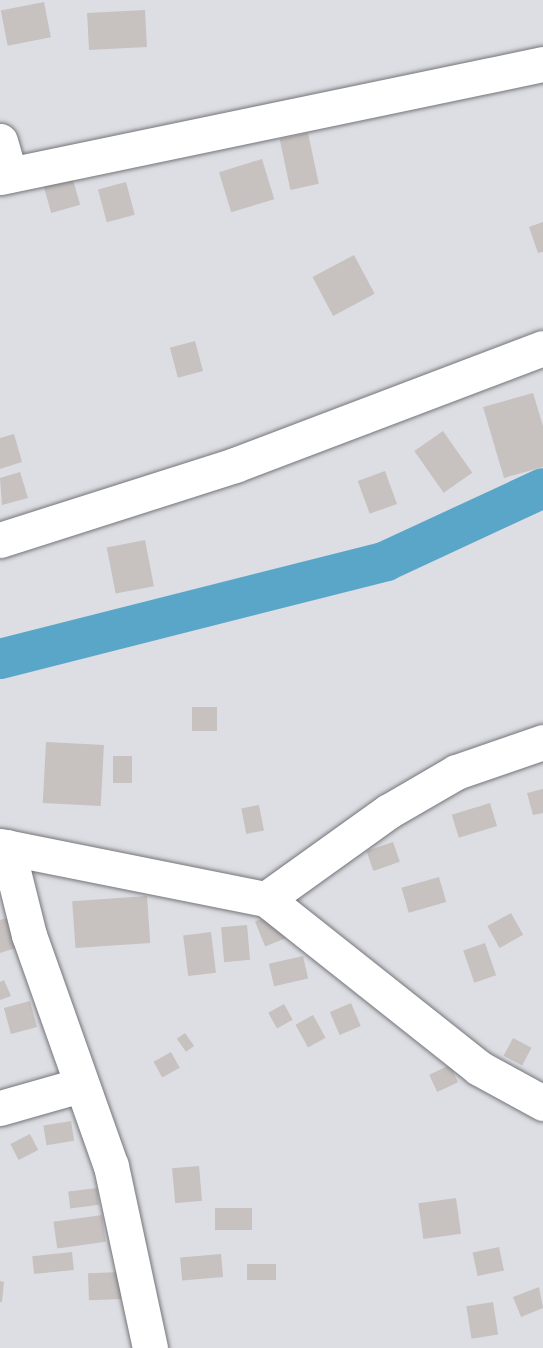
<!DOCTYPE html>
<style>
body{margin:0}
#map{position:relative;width:543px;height:1348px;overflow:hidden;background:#dddee3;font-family:Roboto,sans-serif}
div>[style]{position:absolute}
.river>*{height:40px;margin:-20px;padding:0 20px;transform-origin:20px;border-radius:20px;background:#5aa6c8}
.building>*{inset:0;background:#c7c1c0;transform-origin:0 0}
.roads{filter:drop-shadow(0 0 2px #74757a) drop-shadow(0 0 2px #74757a)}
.minor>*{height:35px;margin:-17.5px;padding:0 17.5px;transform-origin:17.5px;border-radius:17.5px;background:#fff}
span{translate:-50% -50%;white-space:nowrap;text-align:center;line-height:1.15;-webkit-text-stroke:5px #dddee3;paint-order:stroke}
</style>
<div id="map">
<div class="river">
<div style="left:0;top:659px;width:398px;rotate:-14.2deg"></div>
<div style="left:386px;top:561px;width:173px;rotate:-24.9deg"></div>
</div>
<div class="building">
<div style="left:44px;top:2px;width:36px;height:44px;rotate:79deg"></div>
<div style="left:145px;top:10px;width:37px;height:58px;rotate:87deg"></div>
<div style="left:308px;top:133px;width:52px;height:29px;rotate:78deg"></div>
<div style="left:262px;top:159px;width:42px;height:45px;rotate:73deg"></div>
<div style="left:71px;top:173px;width:33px;height:30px;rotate:74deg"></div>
<div style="left:126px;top:182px;width:34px;height:29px;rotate:75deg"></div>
<div style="clip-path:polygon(543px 222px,543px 252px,538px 253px,529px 227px)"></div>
<div style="left:354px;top:255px;width:44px;height:47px;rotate:62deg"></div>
<div style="left:195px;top:341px;width:31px;height:26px;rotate:75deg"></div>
<div style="clip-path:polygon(533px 393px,543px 426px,543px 467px,504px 478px,483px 407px)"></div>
<div style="left:443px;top:431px;width:51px;height:35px;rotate:55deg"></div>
<div style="clip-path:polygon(14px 434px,22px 462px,0 469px,0 438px)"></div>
<div style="left:385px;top:471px;width:35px;height:29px;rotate:70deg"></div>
<div style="clip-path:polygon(20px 472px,28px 498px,2px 505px,0 478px)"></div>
<div style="left:145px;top:540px;width:47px;height:39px;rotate:79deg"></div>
<div style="left:192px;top:707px;width:25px;height:24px"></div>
<div style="left:46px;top:742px;width:58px;height:61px;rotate:3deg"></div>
<div style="left:132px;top:756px;width:27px;height:19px;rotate:90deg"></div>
<div style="clip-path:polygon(543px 789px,543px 813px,533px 815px,527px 793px)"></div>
<div style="left:490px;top:803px;width:24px;height:40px;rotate:73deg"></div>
<div style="left:259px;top:805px;width:26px;height:18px;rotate:79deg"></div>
<div style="left:393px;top:842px;width:21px;height:28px;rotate:71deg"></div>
<div style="left:439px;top:877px;width:26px;height:39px;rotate:74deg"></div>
<div style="left:147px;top:896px;width:47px;height:75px;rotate:86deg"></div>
<div style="left:281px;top:911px;width:27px;height:28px;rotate:68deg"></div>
<div style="left:511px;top:913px;width:25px;height:27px;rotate:61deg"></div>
<div style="clip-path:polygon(7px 918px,16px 948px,0 953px,0 920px)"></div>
<div style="left:247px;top:925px;width:35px;height:26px;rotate:85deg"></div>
<div style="left:211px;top:932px;width:41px;height:28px;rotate:83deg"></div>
<div style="left:485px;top:943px;width:34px;height:23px;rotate:71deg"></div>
<div style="left:303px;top:956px;width:23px;height:35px;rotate:77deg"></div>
<div style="clip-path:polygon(4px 980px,11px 996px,0 1000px,0 982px)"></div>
<div style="left:30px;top:1001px;width:27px;height:27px;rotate:75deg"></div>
<div style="left:351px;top:1003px;width:25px;height:23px;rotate:67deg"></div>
<div style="left:284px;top:1004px;width:18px;height:18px;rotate:61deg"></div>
<div style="left:313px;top:1015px;width:26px;height:20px;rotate:61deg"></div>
<div style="left:185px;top:1033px;width:16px;height:10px;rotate:55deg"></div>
<div style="left:513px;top:1038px;width:21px;height:20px;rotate:28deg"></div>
<div style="left:171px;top:1052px;width:18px;height:20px;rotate:61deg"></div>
<div style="left:450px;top:1065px;width:19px;height:23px;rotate:65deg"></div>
<div style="left:71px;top:1121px;width:20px;height:28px;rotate:81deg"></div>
<div style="left:30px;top:1134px;width:18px;height:22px;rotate:63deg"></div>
<div style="left:199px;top:1166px;width:35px;height:27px;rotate:85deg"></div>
<div style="left:97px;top:1188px;width:17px;height:29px;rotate:83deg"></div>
<div style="left:456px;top:1198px;width:36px;height:38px;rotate:82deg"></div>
<div style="left:215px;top:1208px;width:37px;height:22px"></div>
<div style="left:102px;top:1215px;width:27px;height:49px;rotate:82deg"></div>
<div style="left:499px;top:1247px;width:24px;height:27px;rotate:78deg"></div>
<div style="left:72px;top:1252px;width:18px;height:40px;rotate:84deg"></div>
<div style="left:221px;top:1254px;width:23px;height:41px;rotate:85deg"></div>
<div style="left:247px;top:1264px;width:29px;height:16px"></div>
<div style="left:122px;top:1272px;width:27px;height:34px;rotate:88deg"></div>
<div style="clip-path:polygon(0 1281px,4px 1282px,2px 1302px,0 1302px)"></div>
<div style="clip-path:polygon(539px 1287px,543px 1308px,521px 1317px,513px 1297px)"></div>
<div style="left:493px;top:1302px;width:33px;height:27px;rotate:81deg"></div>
</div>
<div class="roads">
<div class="minor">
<div style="left:0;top:141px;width:35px;rotate:74deg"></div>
<div style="left:0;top:177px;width:555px;rotate:-11.76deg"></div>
<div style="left:0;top:540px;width:247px;rotate:-17.7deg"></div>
<div style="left:235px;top:465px;width:329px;rotate:-20.8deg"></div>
<div style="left:0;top:846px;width:271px;rotate:11.3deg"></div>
<div style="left:266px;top:899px;width:272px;rotate:38.4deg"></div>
<div style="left:479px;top:1068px;width:73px;rotate:28.7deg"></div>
<div style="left:7px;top:847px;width:91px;rotate:76deg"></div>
<div style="left:29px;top:935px;width:245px;rotate:70.5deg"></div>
<div style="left:111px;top:1166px;width:186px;rotate:77.9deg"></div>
<div style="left:266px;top:899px;width:151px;rotate:-35.6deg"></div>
<div style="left:389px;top:811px;width:78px;rotate:-30.2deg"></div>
<div style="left:456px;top:772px;width:92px;rotate:-19deg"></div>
<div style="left:0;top:1108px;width:84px;rotate:-15.9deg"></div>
</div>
</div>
</div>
